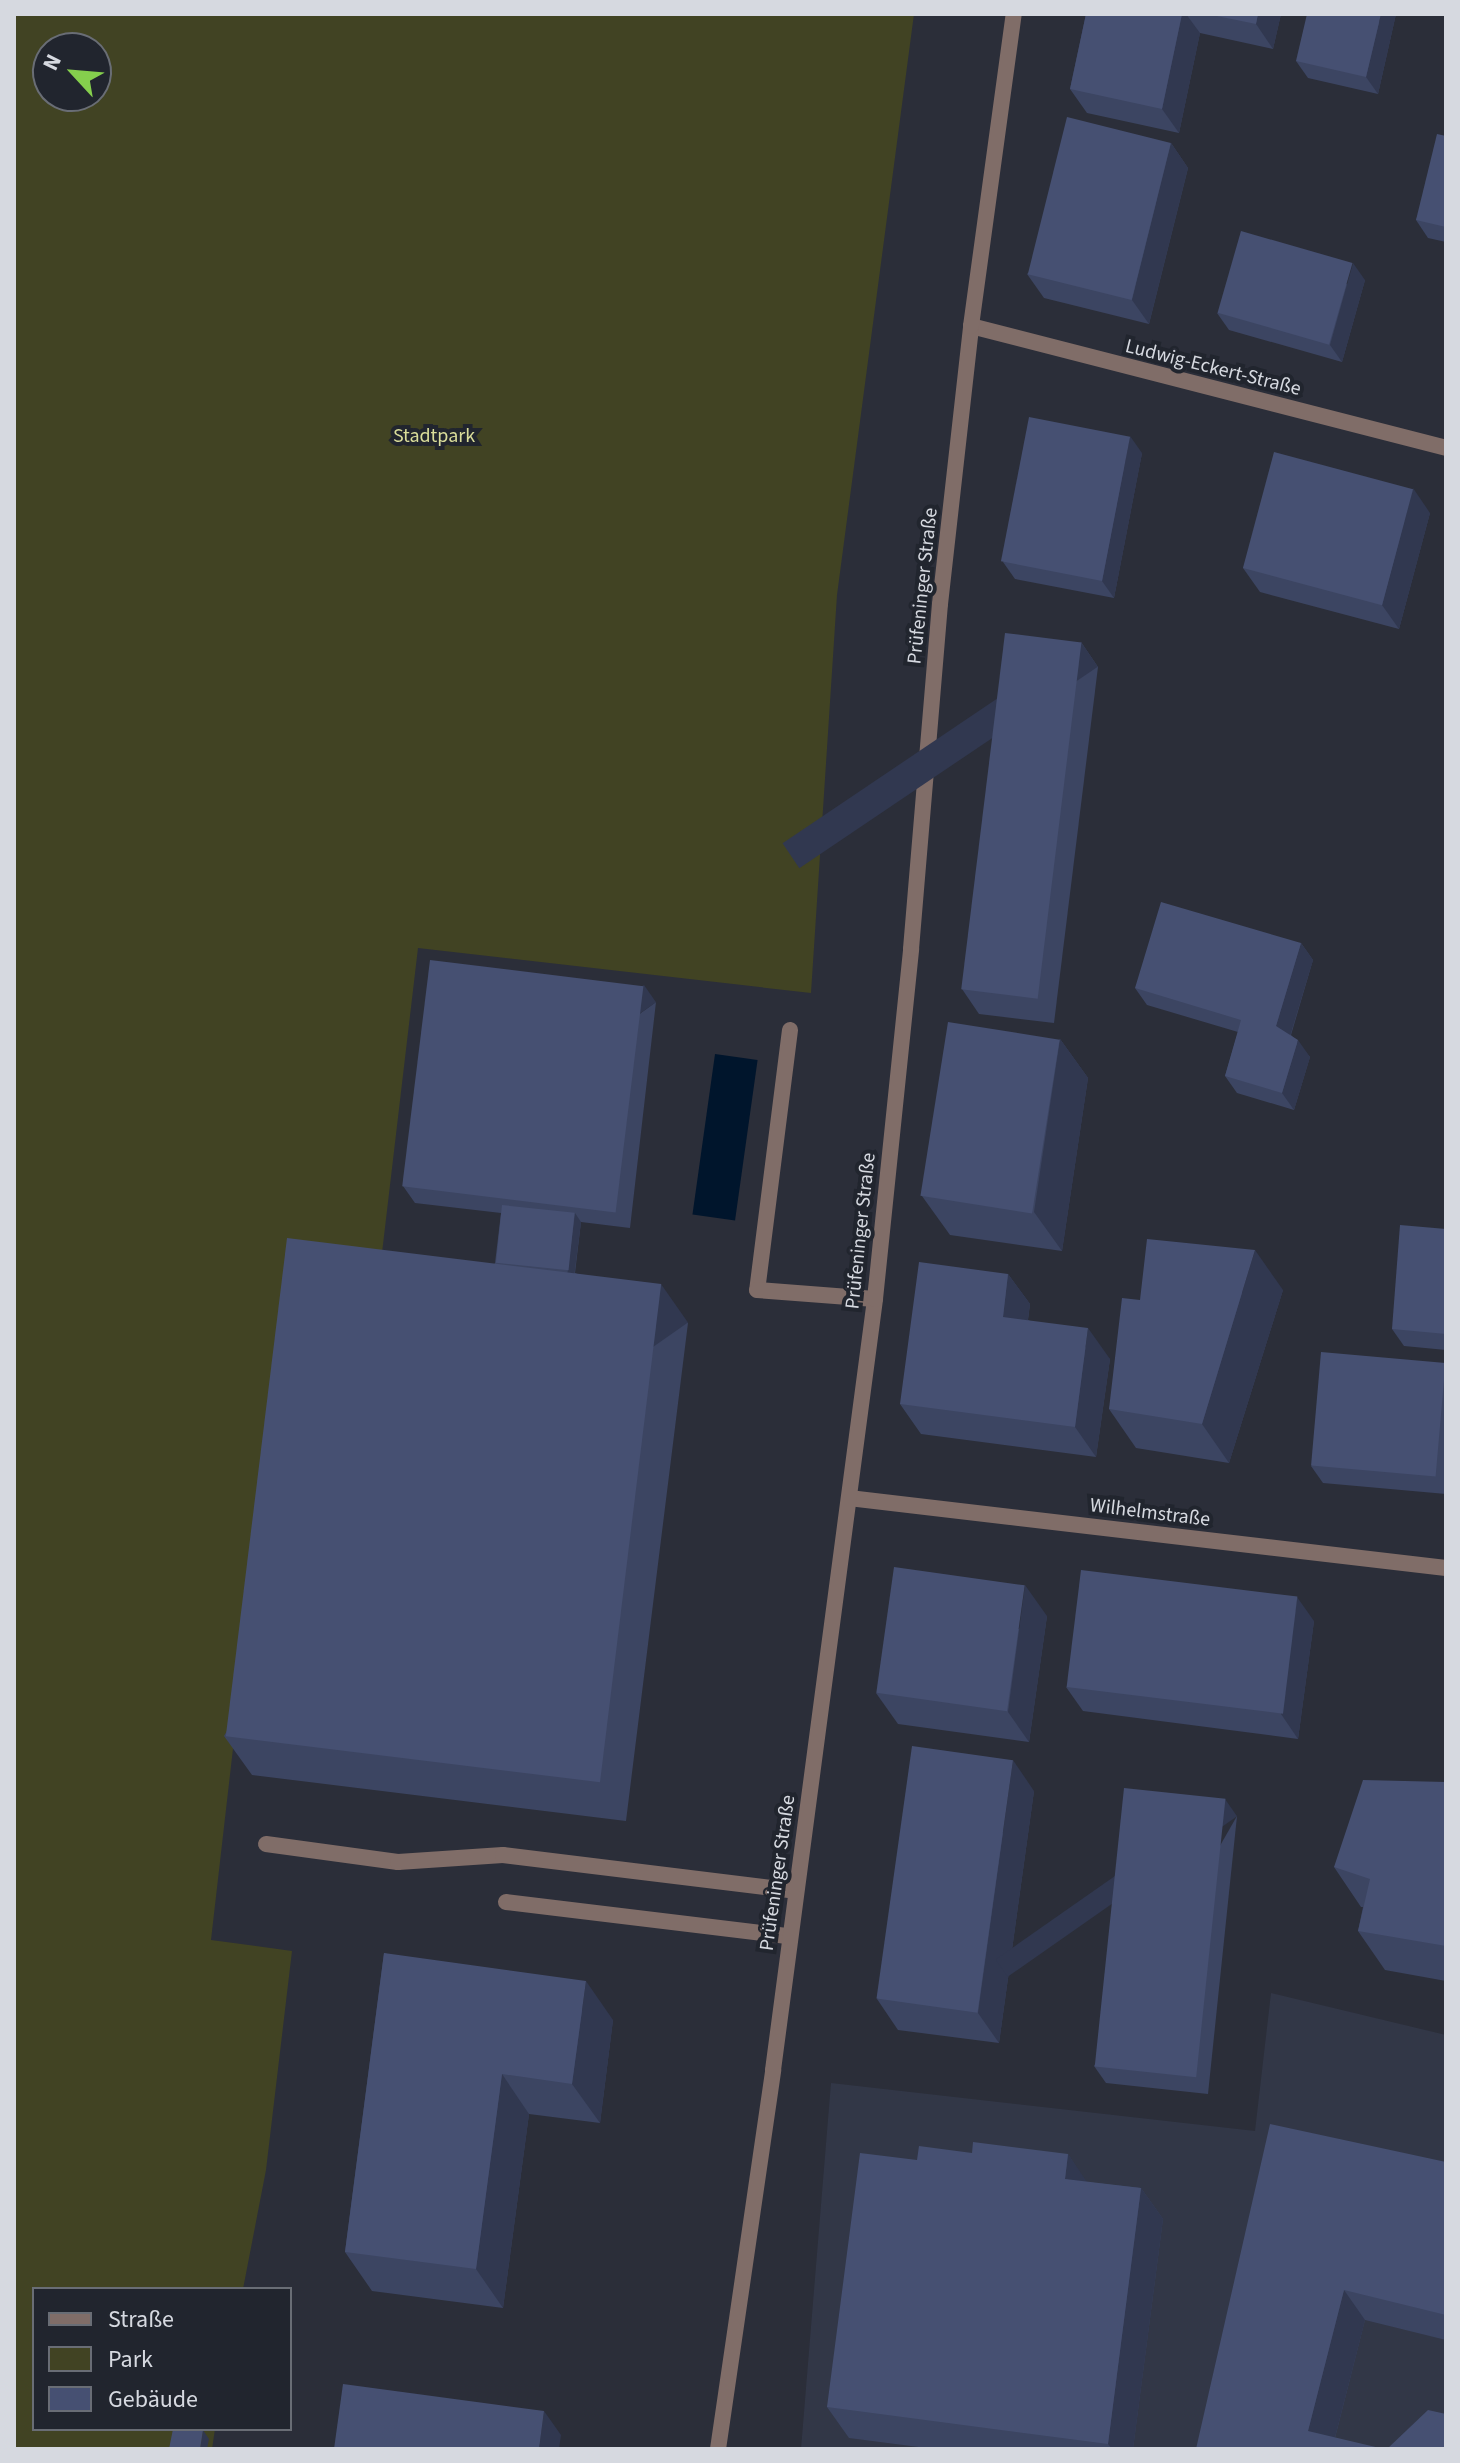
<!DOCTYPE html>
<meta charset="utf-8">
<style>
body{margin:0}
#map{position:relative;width:1460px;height:2463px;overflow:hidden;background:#2b2e39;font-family:"Source Sans 3",sans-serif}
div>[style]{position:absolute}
.built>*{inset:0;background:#323747}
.green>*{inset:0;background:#414323}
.water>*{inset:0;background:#00152c;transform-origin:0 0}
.service>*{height:16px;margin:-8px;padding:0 8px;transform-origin:8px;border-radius:8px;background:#806d68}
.minor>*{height:16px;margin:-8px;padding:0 8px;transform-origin:8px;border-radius:8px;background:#806d68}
.tertiary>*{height:16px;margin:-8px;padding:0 8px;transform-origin:8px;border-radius:8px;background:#806d68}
.wall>*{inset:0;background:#3c4562}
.shaded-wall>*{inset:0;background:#313850;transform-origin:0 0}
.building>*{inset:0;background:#465072;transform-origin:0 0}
span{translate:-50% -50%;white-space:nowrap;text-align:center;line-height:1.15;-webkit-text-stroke:8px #21252e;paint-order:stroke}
.street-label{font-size:20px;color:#d6d9e0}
.park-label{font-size:20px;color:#dadd9a}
.frame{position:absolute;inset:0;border:16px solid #d6d9e0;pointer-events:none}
.legend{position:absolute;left:32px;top:2287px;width:260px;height:144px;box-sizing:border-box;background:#21252e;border:2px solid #696d75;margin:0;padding:10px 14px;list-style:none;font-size:24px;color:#d6d9e0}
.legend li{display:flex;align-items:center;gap:16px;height:40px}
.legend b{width:40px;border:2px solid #696d75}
.north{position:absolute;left:32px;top:32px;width:80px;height:80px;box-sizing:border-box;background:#21252e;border:2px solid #696d75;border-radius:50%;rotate:296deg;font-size:22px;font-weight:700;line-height:32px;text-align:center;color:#d6d9e0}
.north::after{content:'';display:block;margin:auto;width:28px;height:36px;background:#85cf4d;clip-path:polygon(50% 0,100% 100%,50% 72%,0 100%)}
</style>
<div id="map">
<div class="built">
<div style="clip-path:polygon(1271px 1993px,1446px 2035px,1446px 2449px,801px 2449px,831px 2083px,1255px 2131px)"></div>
</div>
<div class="green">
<div style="clip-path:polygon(evenodd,14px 14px,914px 14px,837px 595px,811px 993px,418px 948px,382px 1253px,291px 1244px,211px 1940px,292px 1951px,266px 2170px,243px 2289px,34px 2289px,34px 2429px,215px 2429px,212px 2449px,14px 2449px,14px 14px,48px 48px,96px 48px,96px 96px,48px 96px,48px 48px)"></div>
</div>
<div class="water">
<div style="left:715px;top:1054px;width:43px;height:162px;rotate:8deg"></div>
</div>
<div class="service">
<div style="left:790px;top:1030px;width:262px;rotate:97.2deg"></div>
<div style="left:757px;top:1290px;width:118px;rotate:4.4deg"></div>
<div style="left:266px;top:1844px;width:133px;rotate:7.8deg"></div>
<div style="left:398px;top:1862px;width:105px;rotate:-3.8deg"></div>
<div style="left:503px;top:1855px;width:294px;rotate:7deg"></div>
<div style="left:506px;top:1902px;width:285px;rotate:6.9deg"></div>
</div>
<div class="minor">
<div style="left:971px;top:326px;width:490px;rotate:14.4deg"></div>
<div style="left:849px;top:1498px;width:601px;rotate:6.69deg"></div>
</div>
<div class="tertiary">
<div style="left:718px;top:2449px;width:383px;rotate:-81.7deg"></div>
<div style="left:773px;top:2070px;width:778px;rotate:-82.46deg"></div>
<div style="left:875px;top:1299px;width:352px;rotate:-84.1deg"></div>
<div style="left:911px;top:949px;width:346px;rotate:-85.2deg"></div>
<div style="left:940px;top:604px;width:280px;rotate:-83.6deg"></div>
<div style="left:971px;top:326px;width:315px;rotate:-82.2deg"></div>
</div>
<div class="wall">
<div style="clip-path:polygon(1086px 14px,1281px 14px,1273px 49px,1200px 33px,1179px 133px,1087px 113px,1070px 89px)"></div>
<div style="clip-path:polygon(1396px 14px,1378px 94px,1308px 78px,1296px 61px)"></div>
<div style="clip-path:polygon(1446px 136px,1446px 242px,1428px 238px,1416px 220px)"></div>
<div style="clip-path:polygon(1171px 143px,1188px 168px,1149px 324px,1044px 298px,1027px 274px)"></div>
<div style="clip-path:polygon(1365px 280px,1342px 362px,1229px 330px,1217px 313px)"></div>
<div style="clip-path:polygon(1142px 453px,1114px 598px,1015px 579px,1003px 562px)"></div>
<div style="clip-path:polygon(1430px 513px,1399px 629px,1260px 592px,1243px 568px)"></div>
<div style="clip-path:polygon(1081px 642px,1098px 667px,1054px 1023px,979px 1014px,962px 989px)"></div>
<div style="clip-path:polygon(1301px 943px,1313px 960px,1291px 1035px,1310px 1057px,1294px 1110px,1237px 1093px,1225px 1076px,1238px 1032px,1147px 1005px,1135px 988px)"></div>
<div style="clip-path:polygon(656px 1002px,630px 1228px,581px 1222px,575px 1273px,688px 1323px,626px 1821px,252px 1775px,224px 1736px,495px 1263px,501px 1213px,415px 1203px,403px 1186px)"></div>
<div style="clip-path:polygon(1060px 1039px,1088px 1078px,1062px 1251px,950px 1235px,922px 1196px)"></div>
<div style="clip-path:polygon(1446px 1229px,1446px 1350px,1404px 1346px,1392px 1329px)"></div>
<div style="clip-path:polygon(1008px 1274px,1030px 1304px,1028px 1320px,1110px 1359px,1096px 1457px,921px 1434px,900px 1404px)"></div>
<div style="clip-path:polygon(1283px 1290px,1229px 1463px,1136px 1448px,1109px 1409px,1140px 1300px)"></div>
<div style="clip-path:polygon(1446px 1363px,1446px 1494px,1323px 1483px,1311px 1466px)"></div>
<div style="clip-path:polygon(1047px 1616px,1029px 1742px,898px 1724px,876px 1693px)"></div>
<div style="clip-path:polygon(1314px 1621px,1298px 1739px,1083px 1711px,1066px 1687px)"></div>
<div style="clip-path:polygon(1446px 1782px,1446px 1981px,1385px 1970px,1358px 1931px,1363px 1907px,1361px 1907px,1334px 1867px)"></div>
<div style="clip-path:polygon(1034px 1791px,999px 2043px,898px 2030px,877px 1999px)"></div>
<div style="clip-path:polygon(1237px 1816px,1208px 2094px,1106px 2083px,1094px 2066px)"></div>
<div style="clip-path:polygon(384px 1953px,613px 2020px,600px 2123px,529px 2114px,503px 2308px,372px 2291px,345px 2252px)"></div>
<div style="clip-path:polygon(972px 2153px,1068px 2154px,1086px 2182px,1141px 2188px,1163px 2219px,1133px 2449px,934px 2449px,849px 2438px,827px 2407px,917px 2160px)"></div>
<div style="clip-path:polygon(1446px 2162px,1446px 2340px,1365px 2320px,1335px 2438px,1196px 2449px)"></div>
</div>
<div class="shaded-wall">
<div style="clip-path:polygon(1182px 14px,1186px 14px,1200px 33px,1179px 133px,1162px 109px)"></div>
<div style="clip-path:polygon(1258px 14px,1281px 14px,1273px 49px,1256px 24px)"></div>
<div style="clip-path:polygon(1381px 14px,1396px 14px,1378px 94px,1366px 77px)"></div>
<div style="clip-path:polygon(1171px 143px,1188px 168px,1149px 324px,1132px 300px)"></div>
<div style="clip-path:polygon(1353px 263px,1365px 280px,1342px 362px,1330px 345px)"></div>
<div style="clip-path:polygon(1130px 436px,1142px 453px,1114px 598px,1102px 581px)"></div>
<div style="clip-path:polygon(1413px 488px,1430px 513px,1399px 629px,1382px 605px)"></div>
<div style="left:1081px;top:642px;width:30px;height:360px;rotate:56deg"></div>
<div style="clip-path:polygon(1301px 943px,1313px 960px,1288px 1043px,1276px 1026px)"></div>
<div style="left:644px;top:985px;width:21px;height:227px;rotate:55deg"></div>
<div style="clip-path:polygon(1060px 1039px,1088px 1078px,1062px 1251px,1034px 1212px)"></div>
<div style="clip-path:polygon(1298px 1040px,1310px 1057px,1294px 1110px,1282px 1093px)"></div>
<div style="clip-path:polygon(575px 1213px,581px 1222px,570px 1309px,564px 1300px)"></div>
<div style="clip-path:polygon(1255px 1250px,1283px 1290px,1229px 1463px,1202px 1424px)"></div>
<div style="clip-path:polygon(1008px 1274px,1030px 1304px,1024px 1347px,1003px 1317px)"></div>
<div style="left:661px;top:1284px;width:47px;height:502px;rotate:55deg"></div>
<div style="clip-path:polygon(1088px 1328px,1110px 1359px,1096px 1457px,1075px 1427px)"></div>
<div style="clip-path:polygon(1025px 1585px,1047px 1616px,1029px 1742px,1008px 1712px)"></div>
<div style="clip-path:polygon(1297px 1597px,1314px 1621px,1298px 1739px,1281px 1714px)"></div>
<div style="clip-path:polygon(1013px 1760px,1034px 1791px,999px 2043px,978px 2013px)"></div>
<div style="left:1225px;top:1799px;width:21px;height:280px;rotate:55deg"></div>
<div style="clip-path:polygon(586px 1981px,613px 2020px,600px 2123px,572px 2084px)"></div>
<div style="clip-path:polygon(502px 2074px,529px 2114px,503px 2308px,476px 2269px)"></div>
<div style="clip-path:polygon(1068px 2154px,1089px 2185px,1065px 2179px)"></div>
<div style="clip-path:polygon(1141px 2188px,1163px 2219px,1133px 2449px,1112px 2449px,1108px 2444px)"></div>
<div style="clip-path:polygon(1344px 2290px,1365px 2320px,1332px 2449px,1308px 2431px)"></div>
<div style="clip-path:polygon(544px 2411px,561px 2435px,559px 2449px,539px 2449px)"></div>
<div style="clip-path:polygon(203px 2430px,209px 2439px,207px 2449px,200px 2449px)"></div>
</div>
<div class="building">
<div style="clip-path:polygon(1086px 14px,1182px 14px,1162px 109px,1070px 89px)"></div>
<div style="clip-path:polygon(1207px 14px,1258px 14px,1256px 24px)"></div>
<div style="clip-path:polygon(1307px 14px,1381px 14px,1366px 77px,1296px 61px)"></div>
<div style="left:1067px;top:117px;width:107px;height:162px;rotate:14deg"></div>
<div style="clip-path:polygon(1437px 134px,1446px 136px,1446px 227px,1416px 220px)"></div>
<div style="left:1241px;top:231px;width:116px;height:85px;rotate:16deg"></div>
<div style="left:1029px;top:417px;width:103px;height:147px;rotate:11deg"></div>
<div style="left:1274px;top:452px;width:144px;height:120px;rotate:15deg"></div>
<div style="left:1005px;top:633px;width:77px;height:359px;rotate:7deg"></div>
<div style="clip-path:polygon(1161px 902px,1301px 943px,1276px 1026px,1298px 1040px,1282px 1093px,1225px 1076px,1241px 1020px,1135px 988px)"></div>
<div style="left:430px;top:960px;width:215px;height:228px;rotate:7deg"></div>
<div style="left:948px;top:1022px;width:113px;height:176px;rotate:9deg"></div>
<div style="left:502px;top:1205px;width:73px;height:58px;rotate:6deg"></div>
<div style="clip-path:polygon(1400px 1225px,1446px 1229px,1446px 1334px,1392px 1329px)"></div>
<div style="left:287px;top:1238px;width:377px;height:502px;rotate:7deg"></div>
<div style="clip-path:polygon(1147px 1239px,1255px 1250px,1202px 1424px,1109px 1409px,1122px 1298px,1140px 1300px)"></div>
<div style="clip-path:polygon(919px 1262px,1008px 1274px,1003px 1317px,1088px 1328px,1075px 1427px,900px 1404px)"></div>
<div style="left:1321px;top:1352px;width:125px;height:114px;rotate:5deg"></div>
<div style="left:894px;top:1567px;width:132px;height:127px;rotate:8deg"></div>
<div style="left:1081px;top:1570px;width:218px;height:118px;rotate:7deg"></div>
<div style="left:912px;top:1746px;width:102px;height:255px;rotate:8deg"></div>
<div style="clip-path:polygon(1363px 1780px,1446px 1782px,1446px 1946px,1358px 1931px,1370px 1879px,1334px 1867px)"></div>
<div style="left:1124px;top:1788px;width:102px;height:280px;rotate:6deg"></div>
<div style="clip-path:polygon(384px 1953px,586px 1981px,572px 2084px,502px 2074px,476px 2269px,345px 2252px)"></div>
<div style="clip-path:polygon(1270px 2124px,1446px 2162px,1446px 2315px,1344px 2290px,1308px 2431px,1384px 2449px,1196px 2449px)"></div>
<div style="clip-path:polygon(973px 2142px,1068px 2154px,1065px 2179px,1141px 2188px,1108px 2444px,827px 2407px,860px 2153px,917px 2160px,919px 2146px,972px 2153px)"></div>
<div style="clip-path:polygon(343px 2384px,544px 2411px,539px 2449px,334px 2449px)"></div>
<div style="clip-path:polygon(1428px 2410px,1446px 2414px,1446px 2449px,1387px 2449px)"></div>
<div style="clip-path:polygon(173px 2429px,203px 2430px,200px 2449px,169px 2449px)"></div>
</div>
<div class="street-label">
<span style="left:1213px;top:368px;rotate:14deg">Ludwig-Eckert-Straße</span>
<span style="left:923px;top:586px;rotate:-84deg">Prüfeninger Straße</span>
<span style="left:861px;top:1231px;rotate:-84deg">Prüfeninger Straße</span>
<span style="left:1150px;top:1513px;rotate:7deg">Wilhelmstraße</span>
<span style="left:778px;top:1873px;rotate:-82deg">Prüfeninger Straße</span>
</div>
<div class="park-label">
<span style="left:434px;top:436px">Stadtpark</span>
</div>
<div class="frame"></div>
<ul class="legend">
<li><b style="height:10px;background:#806d68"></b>Straße</li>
<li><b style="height:22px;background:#414323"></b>Park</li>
<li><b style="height:22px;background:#465072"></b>Gebäude</li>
</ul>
<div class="north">N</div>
</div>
